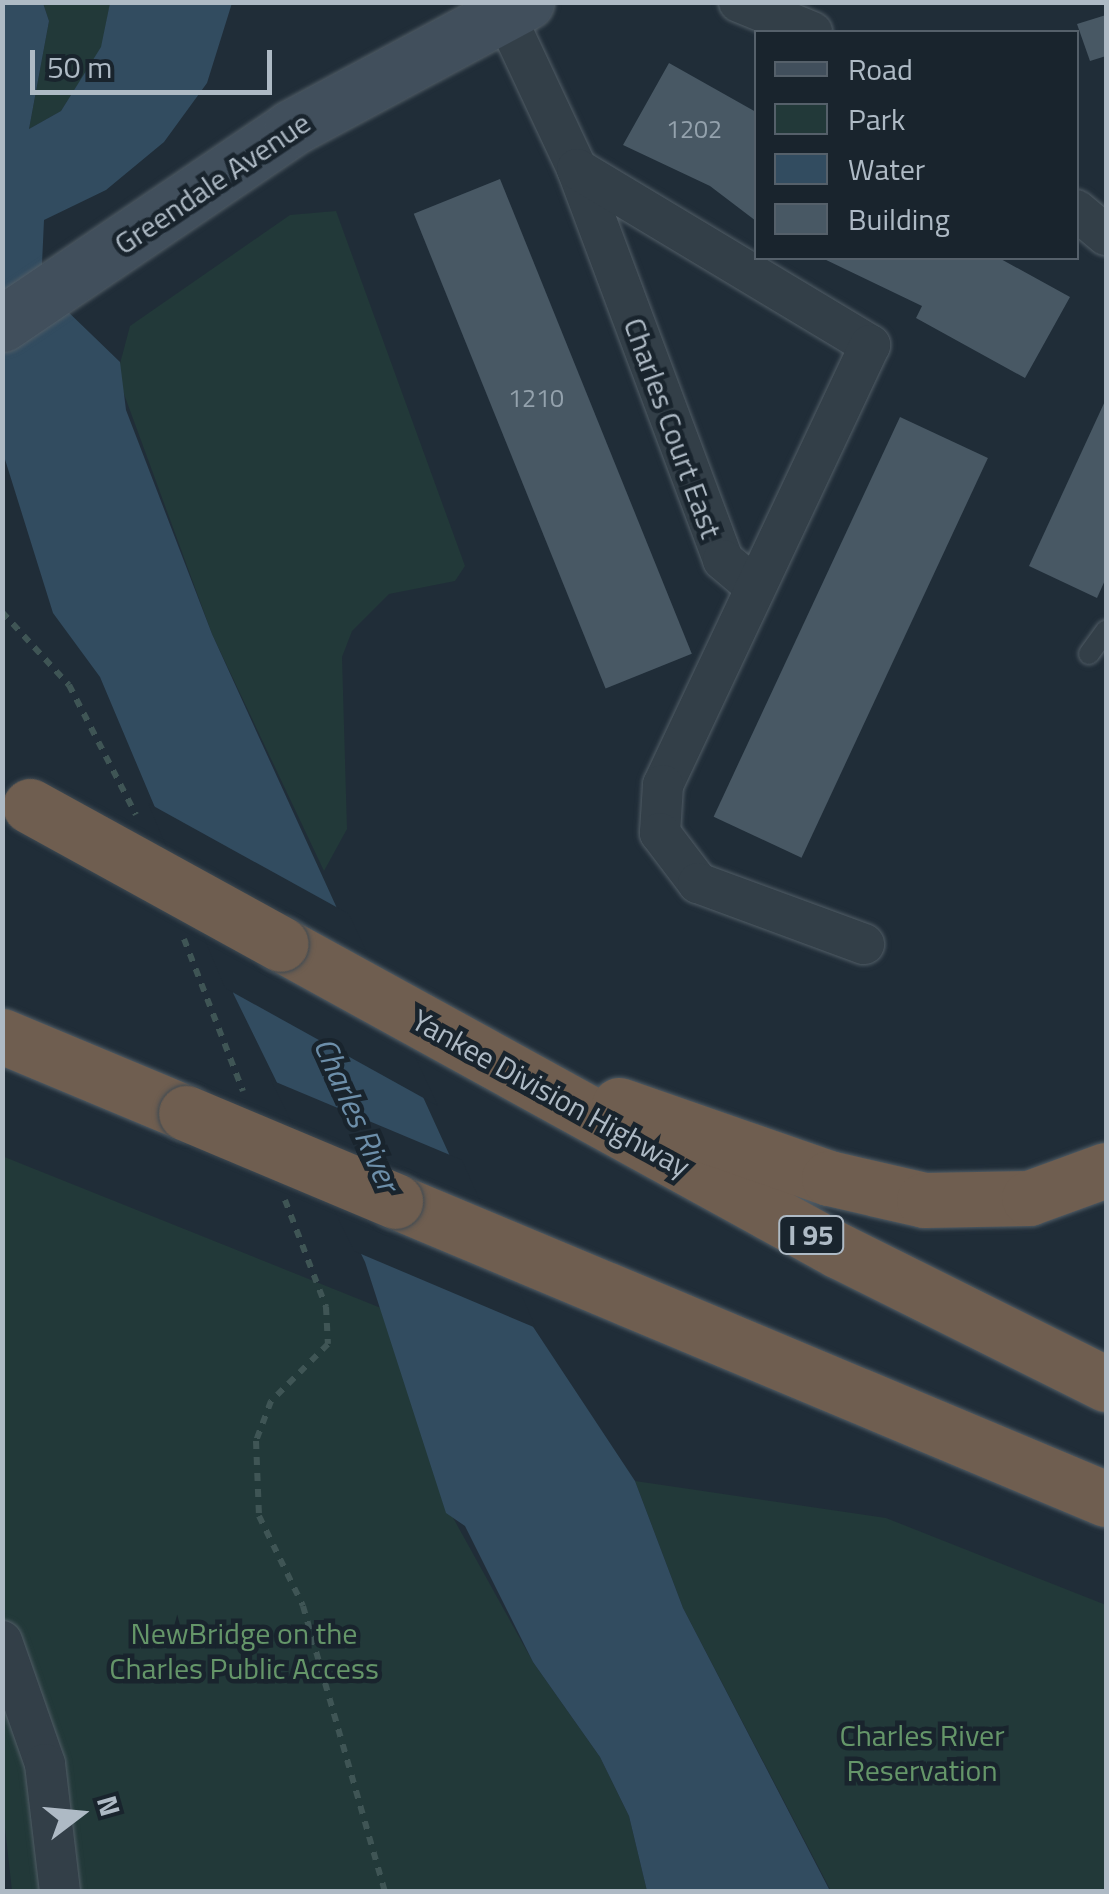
<!DOCTYPE html>
<style>
body{margin:0}
#map{position:relative;width:1109px;height:1894px;overflow:hidden;background:#202d38;font-family:"Titillium Web",sans-serif}
div>[style]{position:absolute}
.green>*{inset:0;background:#223939}
.water>*{inset:0;background:#324c60}
.pier>*{inset:0;background:#202d38}
.building>*{inset:0;background:#485864;transform-origin:0 0}
.path>*{height:6px;margin-top:-3px;transform-origin:0;background:repeating-linear-gradient(90deg,#3f5555 0 8px,transparent 0 16px)}
.roads{filter:drop-shadow(0 0 2px #515d66) drop-shadow(0 0 2px #515d66)}
.lane>*{height:20px;margin:-10px;padding:0 10px;transform-origin:10px;border-radius:10px;background:#333f48}
.street>*{height:40px;margin:-20px;padding:0 20px;transform-origin:20px;border-radius:20px;background:#333f48}
.secondary>*{height:55px;margin:-27.5px;padding:0 27.5px;transform-origin:27.5px;border-radius:27.5px;background:#414f5c}
.highway>*{height:55px;margin:-27.5px;padding:0 27.5px;transform-origin:27.5px;border-radius:27.5px;background:#6f5e50}
.bridges{filter:drop-shadow(0 0 2px #3e4a53) drop-shadow(0 0 2px #3e4a53)}
.highway-bridge>*{height:55px;margin:-27.5px;padding:0 27.5px;transform-origin:27.5px;border-radius:27.5px;background:#6f5e50}
span{translate:-50% -50%;white-space:nowrap;text-align:center;line-height:1.15;-webkit-text-stroke:9px #19242d;paint-order:stroke}
.number-label{font-size:25px;color:#94a2ad}
.number-label span{-webkit-text-stroke-width:0}
.shield-label span{padding:2px 8px;background:#19242d;border:2px solid;border-radius:8px;-webkit-text-stroke-width:0}
.shield-label{font-size:28px;color:#aebac5;font-weight:700}
.street-label{font-size:30px;color:#aebac5}
.park-label{font-size:30px;color:#659669}
.water-label{font-size:32px;color:#6d8faa;font-style:italic}
.frame{position:absolute;inset:0;border:5px solid #aebac5;pointer-events:none}
.legend{position:absolute;left:754px;top:30px;width:325px;height:230px;box-sizing:border-box;background:#19242d;border:2px solid #55606a;margin:0;padding:12px 18px;list-style:none;font-size:30px;color:#aebac5}
.legend li{display:flex;align-items:center;gap:20px;height:50px}
.legend b{width:50px;border:2px solid #55606a}
.north{position:absolute;left:30px;top:1764px;width:100px;height:100px;-webkit-text-stroke:8px #19242d;paint-order:stroke;rotate:74deg;font-size:28px;font-weight:700;line-height:40px;text-align:center;color:#aebac5}
.north::after{content:'';display:block;margin:auto;width:35px;height:45px;background:#aebac5;clip-path:polygon(50% 0,100% 100%,50% 72%,0 100%)}
.scale{position:absolute;left:30px;top:50px;width:242px;height:45px;box-sizing:border-box;border:5px solid #aebac5;border-top:0;padding-left:12px;font-size:30px;line-height:35px;white-space:nowrap;color:#aebac5;-webkit-text-stroke:8px #19242d;paint-order:stroke}
</style>
<div id="map">
<div class="green">
<div style="clip-path:polygon(43px 3px,110px 3px,102px 47px,61px 111px,29px 129px,49px 21px)"></div>
<div style="clip-path:polygon(336px 211px,465px 566px,455px 581px,389px 594px,352px 631px,342px 657px,347px 829px,324px 871px,212px 634px,117px 375px,130px 326px,290px 215px)"></div>
<div style="clip-path:polygon(2px 1156px,381px 1308px,451px 1514px,533px 1662px,600px 1757px,629px 1816px,647px 1891px,12px 1891px,2px 1801px)"></div>
<div style="clip-path:polygon(635px 1481px,886px 1518px,1106px 1605px,1106px 1891px,831px 1891px,683px 1608px)"></div>
</div>
<div class="water">
<div style="clip-path:polygon(2px 3px,43px 3px,49px 21px,29px 129px,61px 111px,101px 47px,110px 3px,232px 3px,207px 83px,164px 142px,106px 190px,44px 220px,42px 264px,61px 305px,120px 362px,126px 410px,212px 634px,516px 1301px,635px 1481px,683px 1608px,830px 1891px,647px 1891px,629px 1816px,600px 1757px,533px 1662px,465px 1526px,446px 1513px,365px 1262px,234px 995px,100px 677px,53px 613px,3px 453px)"></div>
</div>
<div class="pier">
<div style="clip-path:polygon(148px 803px,349px 914px,438px 1106px,225px 988px)"></div>
<div style="clip-path:polygon(271px 1080px,462px 1160px,536px 1328px,354px 1251px)"></div>
</div>
<div class="building">
<div style="clip-path:polygon(1106px 15px,1106px 56px,1090px 61px,1077px 24px)"></div>
<div style="clip-path:polygon(669px 63px,756px 112px,756px 221px,710px 186px,623px 145px)"></div>
<div style="left:500px;top:179px;width:512px;height:93px;rotate:68deg"></div>
<div style="clip-path:polygon(822px 258px,999px 258px,1070px 297px,1025px 378px,916px 318px,922px 306px)"></div>
<div style="clip-path:polygon(1106px 399px,1106px 578px,1097px 598px,1029px 566px)"></div>
<div style="left:900px;top:417px;width:97px;height:441px;rotate:25deg"></div>
</div>
<div class="path">
<div style="left:2px;top:612px;width:99px;rotate:47.5deg"></div>
<div style="left:69px;top:685px;width:146px;rotate:62.7deg"></div>
<div style="left:184px;top:939px;width:163px;rotate:68.8deg"></div>
<div style="left:285px;top:1200px;width:115px;rotate:69deg"></div>
<div style="left:326px;top:1307px;width:37px;rotate:87deg"></div>
<div style="left:328px;top:1344px;width:81px;rotate:135deg"></div>
<div style="left:271px;top:1401px;width:43px;rotate:110.6deg"></div>
<div style="left:256px;top:1441px;width:75px;rotate:87.7deg"></div>
<div style="left:259px;top:1516px;width:100px;rotate:63.9deg"></div>
<div style="left:303px;top:1606px;width:298px;rotate:74deg"></div>
</div>
<div class="roads">
<div class="lane">
<div style="left:1089px;top:654px;width:29px;rotate:-54deg"></div>
</div>
<div class="street">
<div style="left:739px;top:2px;width:79px;rotate:22.3deg"></div>
<div style="left:504px;top:13px;width:172px;rotate:64.9deg"></div>
<div style="left:577px;top:169px;width:417px;rotate:69.5deg"></div>
<div style="left:723px;top:560px;width:39px;rotate:40deg"></div>
<div style="left:577px;top:169px;width:342px;rotate:31deg"></div>
<div style="left:870px;top:345px;width:486px;rotate:115.2deg"></div>
<div style="left:663px;top:785px;width:48px;rotate:93.6deg"></div>
<div style="left:660px;top:833px;width:63px;rotate:52.8deg"></div>
<div style="left:698px;top:883px;width:177px;rotate:20.2deg"></div>
<div style="left:1076px;top:210px;width:39px;rotate:40deg"></div>
<div style="left:2px;top:1641px;width:130px;rotate:70.7deg"></div>
<div style="left:45px;top:1764px;width:129px;rotate:83.3deg"></div>
</div>
<div class="secondary">
<div style="left:2px;top:324px;width:349px;rotate:-34.1deg"></div>
<div style="left:291px;top:128px;width:267px;rotate:-28.2deg"></div>
</div>
<div class="highway">
<div style="left:281px;top:944px;width:637px;rotate:28.82deg"></div>
<div style="left:839px;top:1251px;width:298px;rotate:26.5deg"></div>
<div style="left:2px;top:1036px;width:199px;rotate:22.7deg"></div>
<div style="left:619px;top:1105px;width:222px;rotate:19.2deg"></div>
<div style="left:829px;top:1178px;width:98px;rotate:13deg"></div>
<div style="left:924px;top:1200px;width:105px;rotate:-1.1deg"></div>
<div style="left:1029px;top:1198px;width:82px;rotate:-20deg"></div>
<div style="left:395px;top:1201px;width:771px;rotate:22.74deg"></div>
</div>
</div>
<div class="bridges">
<div class="highway-bridge">
<div style="left:30px;top:806px;width:286px;rotate:28.8deg"></div>
<div style="left:186px;top:1113px;width:227px;rotate:22.8deg"></div>
</div>
</div>
<div class="number-label">
<span style="left:694px;top:129px">1202</span>
<span style="left:536px;top:398px">1210</span>
</div>
<div class="shield-label">
<span style="left:811px;top:1235px">I 95</span>
</div>
<div class="street-label">
<span style="left:212px;top:183px;rotate:-34deg">Greendale Avenue</span>
<span style="left:673px;top:428px;rotate:70deg">Charles Court East</span>
<span style="left:551px;top:1093px;rotate:29deg">Yankee Division Highway</span>
</div>
<div class="park-label">
<span style="left:244px;top:1650px">NewBridge on the<br>Charles Public Access</span>
<span style="left:922px;top:1752px">Charles River<br>Reservation</span>
</div>
<div class="water-label">
<span style="left:357px;top:1114px;rotate:66deg">Charles River</span>
</div>
<div class="frame"></div>
<ul class="legend">
<li><b style="height:12px;background:#414f5c"></b>Road</li>
<li><b style="height:28px;background:#223939"></b>Park</li>
<li><b style="height:28px;background:#324c60"></b>Water</li>
<li><b style="height:28px;background:#485864"></b>Building</li>
</ul>
<div class="north">N</div>
<div class="scale">50 m</div>
</div>
